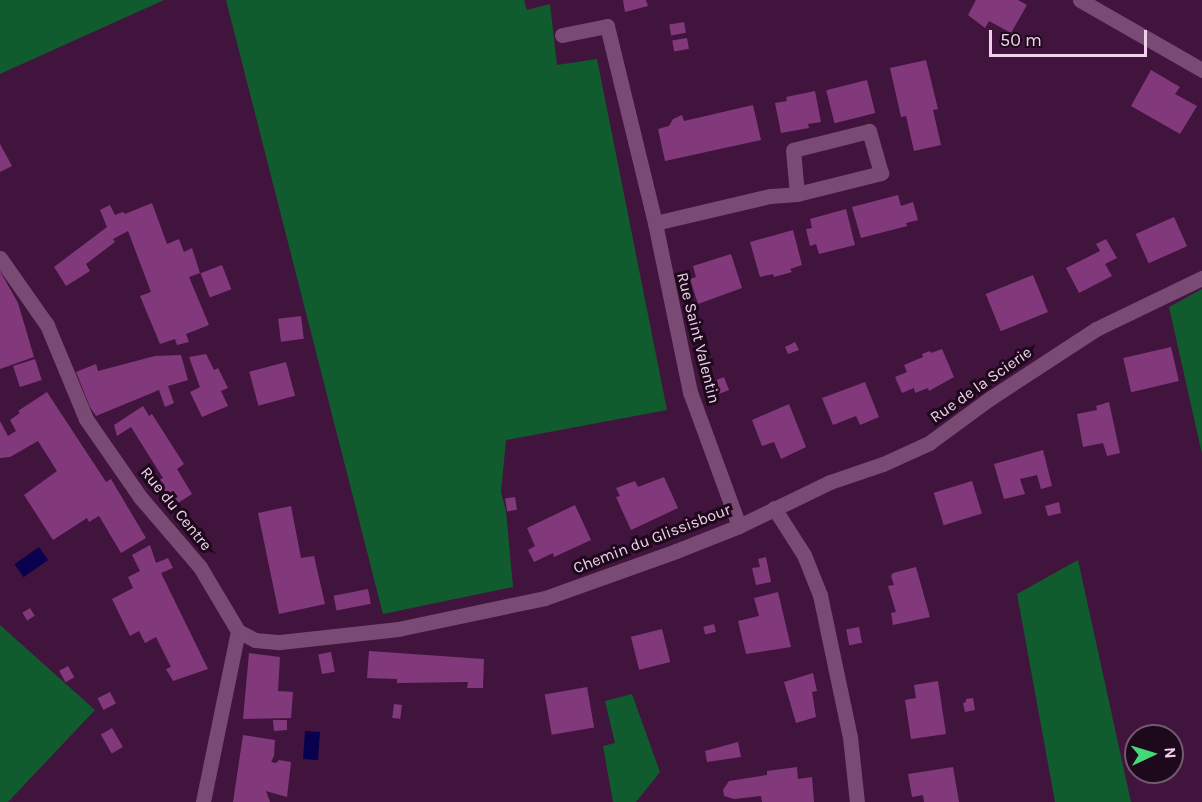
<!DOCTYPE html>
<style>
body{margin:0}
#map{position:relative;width:1202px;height:802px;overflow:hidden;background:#41143d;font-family:Karla,sans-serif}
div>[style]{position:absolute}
.green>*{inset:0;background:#105c2e}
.water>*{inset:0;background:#09004e;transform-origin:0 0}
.building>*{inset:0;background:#82397b;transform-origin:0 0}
.street>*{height:15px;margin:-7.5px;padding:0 7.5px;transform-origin:7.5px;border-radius:7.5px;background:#794a73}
span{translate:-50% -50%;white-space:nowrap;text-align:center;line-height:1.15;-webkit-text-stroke:6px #1d091b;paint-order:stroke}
.street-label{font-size:16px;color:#efd2ea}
.north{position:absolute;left:1124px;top:724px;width:60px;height:60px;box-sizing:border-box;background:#1d091b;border:2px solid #71596e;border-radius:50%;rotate:86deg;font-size:16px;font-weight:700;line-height:24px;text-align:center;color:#efd2ea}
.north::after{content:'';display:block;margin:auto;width:21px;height:27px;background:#45d77a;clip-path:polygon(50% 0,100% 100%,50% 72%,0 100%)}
.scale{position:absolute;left:989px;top:30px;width:158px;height:27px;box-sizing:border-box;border:3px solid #efd2ea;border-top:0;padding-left:8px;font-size:18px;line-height:21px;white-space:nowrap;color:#efd2ea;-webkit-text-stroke:4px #1d091b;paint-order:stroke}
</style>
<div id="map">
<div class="green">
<div style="clip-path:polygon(0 0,164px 0,0 74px)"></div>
<div style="clip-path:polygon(226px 0,524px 0,527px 10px,550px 4px,557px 65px,597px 59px,667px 410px,506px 440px,501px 492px,506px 511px,513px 587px,383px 614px)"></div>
<div style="clip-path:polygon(1202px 289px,1202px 454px,1169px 307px)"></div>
<div style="clip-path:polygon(1078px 560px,1131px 802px,1055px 802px,1017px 594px)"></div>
<div style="clip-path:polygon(0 625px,95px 710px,8px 802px,0 802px)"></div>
<div style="clip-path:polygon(632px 694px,660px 772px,636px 802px,613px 802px,603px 746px,615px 743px,605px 701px)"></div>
</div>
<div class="water">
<div style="left:39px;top:547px;width:16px;height:30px;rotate:55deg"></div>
<div style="left:305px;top:731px;width:15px;height:28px;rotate:4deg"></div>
</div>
<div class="building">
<div style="clip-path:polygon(623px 0,646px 0,648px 6px,625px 12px)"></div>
<div style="clip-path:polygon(976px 0,1018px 0,1027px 5px,1011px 33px,989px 21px,985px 28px,968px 15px)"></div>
<div style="left:684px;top:22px;width:11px;height:15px;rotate:80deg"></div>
<div style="left:687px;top:38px;width:11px;height:15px;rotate:80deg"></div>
<div style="clip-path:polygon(926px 60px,938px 109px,933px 110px,941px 145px,914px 151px,906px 116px,901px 117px,890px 68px)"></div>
<div style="clip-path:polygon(1151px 70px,1180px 87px,1175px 94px,1197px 106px,1180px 134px,1131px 106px)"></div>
<div style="left:867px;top:80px;width:34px;height:42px;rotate:76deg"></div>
<div style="clip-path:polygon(815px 91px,821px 122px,808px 124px,809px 128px,781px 133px,775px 103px,787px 101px,786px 97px)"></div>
<div style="clip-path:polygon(753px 105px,761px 140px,665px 161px,658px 129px,669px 126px,673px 119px,682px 115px,684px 121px)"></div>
<div style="clip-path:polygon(0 144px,12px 166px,0 172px)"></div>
<div style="clip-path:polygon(898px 195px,901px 206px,913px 202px,918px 220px,906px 223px,907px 226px,861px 238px,852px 207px)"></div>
<div style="clip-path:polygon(152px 203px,167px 244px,179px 239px,184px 252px,192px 248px,200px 273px,189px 277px,209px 325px,186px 334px,189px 342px,177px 345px,175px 339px,160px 344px,140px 296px,151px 292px,128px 231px,113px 239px,115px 242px,86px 264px,90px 271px,66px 286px,54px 267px,107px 227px,100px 210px,110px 205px,115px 215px,123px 212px,125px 214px)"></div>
<div style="clip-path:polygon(846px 209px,855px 245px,819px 254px,816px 244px,810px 246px,806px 229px,812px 228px,810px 219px)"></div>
<div style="left:1174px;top:217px;width:32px;height:42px;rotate:66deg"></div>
<div style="clip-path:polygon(793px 230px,802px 265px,790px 269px,792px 272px,774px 277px,773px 274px,760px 277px,750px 242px)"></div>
<div style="clip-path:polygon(1106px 239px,1117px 258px,1105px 264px,1112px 276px,1079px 293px,1066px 268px,1100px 251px,1096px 244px)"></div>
<div style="clip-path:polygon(731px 254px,742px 288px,698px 304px,690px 279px,696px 277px,693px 266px)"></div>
<div style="left:222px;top:265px;width:26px;height:23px;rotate:69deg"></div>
<div style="clip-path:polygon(0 271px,18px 303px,34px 357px,0 369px)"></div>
<div style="left:1033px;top:275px;width:40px;height:51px;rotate:68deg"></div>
<div style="left:301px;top:316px;width:23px;height:23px;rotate:83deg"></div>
<div style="clip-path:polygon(795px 342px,799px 350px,788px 354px,785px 347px)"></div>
<div style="left:1171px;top:347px;width:35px;height:49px;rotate:77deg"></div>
<div style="clip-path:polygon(942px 349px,954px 377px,929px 391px,928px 388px,915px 393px,914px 388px,902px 393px,895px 377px,907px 372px,904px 365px,923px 357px,922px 354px,930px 351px,931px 353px)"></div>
<div style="clip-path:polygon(206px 354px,214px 370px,218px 368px,228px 388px,221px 391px,228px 406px,202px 417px,190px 392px,200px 387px,189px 357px)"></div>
<div style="clip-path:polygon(181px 355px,188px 380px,168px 386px,174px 403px,165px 407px,159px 390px,96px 416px,90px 407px,76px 372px,96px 364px,98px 371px,155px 356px)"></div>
<div style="left:35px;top:359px;width:22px;height:23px;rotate:72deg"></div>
<div style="left:286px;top:362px;width:35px;height:38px;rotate:75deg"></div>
<div style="left:724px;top:377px;width:14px;height:11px;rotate:69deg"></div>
<div style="clip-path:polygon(865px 382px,879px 417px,860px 425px,856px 416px,833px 425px,822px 398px)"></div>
<div style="clip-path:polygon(47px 392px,106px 482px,111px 479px,146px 538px,121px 553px,99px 516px,89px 522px,87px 518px,53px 540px,24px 495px,57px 471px,38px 441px,10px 457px,0 458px,0 421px,8px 436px,16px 431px,10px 420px,20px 413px,18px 411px)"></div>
<div style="clip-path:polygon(1109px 402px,1120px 453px,1107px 456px,1103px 443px,1083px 447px,1077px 414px,1097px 410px,1096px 406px)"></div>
<div style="clip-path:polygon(789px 404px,806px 447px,781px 459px,774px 442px,762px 446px,752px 420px)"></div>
<div style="clip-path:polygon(143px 406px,149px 416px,152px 414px,184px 464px,177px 469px,192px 494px,170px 508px,154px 483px,163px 478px,131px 427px,117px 436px,114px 425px)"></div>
<div style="clip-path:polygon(1043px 450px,1052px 486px,1041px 489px,1037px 475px,1020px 479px,1025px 494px,1004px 499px,994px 464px)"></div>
<div style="clip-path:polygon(664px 477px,678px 508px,631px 530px,616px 497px,620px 496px,616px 488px,635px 481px,638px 487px)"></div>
<div style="left:972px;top:481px;width:34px;height:40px;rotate:73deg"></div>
<div style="left:515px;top:497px;width:13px;height:10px;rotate:81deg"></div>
<div style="clip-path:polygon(1059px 502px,1061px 513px,1048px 516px,1045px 506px)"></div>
<div style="clip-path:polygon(575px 505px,591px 540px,554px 557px,553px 553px,534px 562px,528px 550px,535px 546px,527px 528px)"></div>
<div style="clip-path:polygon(291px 506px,301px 558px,314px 556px,325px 604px,279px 614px,258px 513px)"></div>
<div style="clip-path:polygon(150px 545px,156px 563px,168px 558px,173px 568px,161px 573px,208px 669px,173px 681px,166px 669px,171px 667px,156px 637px,145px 643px,139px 631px,130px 636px,112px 599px,133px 588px,128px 577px,140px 571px,132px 555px)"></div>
<div style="clip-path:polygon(766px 557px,771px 582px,756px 585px,752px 568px,760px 567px,758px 559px)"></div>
<div style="clip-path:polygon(916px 567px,930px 617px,893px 625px,891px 613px,896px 612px,888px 586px,894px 585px,891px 576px,893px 573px)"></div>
<div style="left:368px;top:589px;width:15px;height:35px;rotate:79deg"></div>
<div style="clip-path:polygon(778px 592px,791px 647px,746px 654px,738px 621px,759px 616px,754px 598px)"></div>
<div style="left:30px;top:608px;width:9px;height:9px;rotate:58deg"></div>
<div style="left:714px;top:624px;width:8px;height:11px;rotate:76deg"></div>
<div style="left:859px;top:627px;width:16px;height:13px;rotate:79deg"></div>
<div style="left:662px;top:629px;width:34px;height:32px;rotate:76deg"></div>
<div style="clip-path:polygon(369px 651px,484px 659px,483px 688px,467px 688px,468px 682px,397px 683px,397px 679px,367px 678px)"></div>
<div style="left:331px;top:652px;width:20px;height:13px;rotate:79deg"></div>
<div style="clip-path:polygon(249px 653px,280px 657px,278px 691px,293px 692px,291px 718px,243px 719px)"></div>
<div style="left:68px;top:666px;width:13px;height:10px;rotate:61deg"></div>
<div style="clip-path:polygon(813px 673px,817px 691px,812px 692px,816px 717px,796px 723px,784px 682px)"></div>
<div style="clip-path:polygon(938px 681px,946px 734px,911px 739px,905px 700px,916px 698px,914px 685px)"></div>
<div style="left:587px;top:687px;width:41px;height:43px;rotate:80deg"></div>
<div style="left:110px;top:692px;width:13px;height:14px;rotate:63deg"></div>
<div style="clip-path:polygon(973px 698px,975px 710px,965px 712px,963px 703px,966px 702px,966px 699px)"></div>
<div style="left:394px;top:704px;width:8px;height:14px;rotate:7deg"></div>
<div style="clip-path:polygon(273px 720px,287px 720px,287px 730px,274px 731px)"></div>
<div style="left:112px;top:728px;width:22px;height:13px;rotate:60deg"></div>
<div style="clip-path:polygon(243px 735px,275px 740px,274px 756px,271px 762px,276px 763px,279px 760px,291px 762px,287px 797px,266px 791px,270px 802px,233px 802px)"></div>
<div style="clip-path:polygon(738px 742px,741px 757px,707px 762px,705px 751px)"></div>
<div style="clip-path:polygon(797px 767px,798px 779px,812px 777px,814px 802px,762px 802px,761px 796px,734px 799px,724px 796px,723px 790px,729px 781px,767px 775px,767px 771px)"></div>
<div style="clip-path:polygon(953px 767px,959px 802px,924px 802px,923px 795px,912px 797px,908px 774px)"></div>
</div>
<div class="street">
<div style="left:1080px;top:0;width:141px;rotate:29.8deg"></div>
<div style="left:562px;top:35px;width:46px;rotate:-11.3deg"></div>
<div style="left:607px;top:26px;width:203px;rotate:76.3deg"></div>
<div style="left:655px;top:223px;width:173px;rotate:78.3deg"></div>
<div style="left:690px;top:392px;width:143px;rotate:69.9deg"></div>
<div style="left:655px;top:223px;width:118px;rotate:-13.2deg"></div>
<div style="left:770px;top:196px;width:27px;rotate:-4deg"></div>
<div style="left:797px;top:194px;width:87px;rotate:-14deg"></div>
<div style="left:881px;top:173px;width:44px;rotate:-105.9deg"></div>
<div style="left:869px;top:131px;width:78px;rotate:166deg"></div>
<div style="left:793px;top:150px;width:44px;rotate:84.8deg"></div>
<div style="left:0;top:258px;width:82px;rotate:55deg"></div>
<div style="left:47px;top:325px;width:102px;rotate:67.5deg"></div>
<div style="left:86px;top:419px;width:95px;rotate:55.3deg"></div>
<div style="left:140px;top:497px;width:92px;rotate:49.4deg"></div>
<div style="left:200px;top:567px;width:74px;rotate:59.3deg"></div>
<div style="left:238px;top:631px;width:175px;rotate:101.6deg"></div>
<div style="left:774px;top:508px;width:56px;rotate:57.4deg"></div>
<div style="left:804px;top:555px;width:43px;rotate:68.2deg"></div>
<div style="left:820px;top:595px;width:145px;rotate:78.1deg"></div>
<div style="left:850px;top:737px;width:65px;rotate:83.9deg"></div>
<div style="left:238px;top:631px;width:19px;rotate:28deg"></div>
<div style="left:255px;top:640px;width:25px;rotate:5deg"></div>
<div style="left:280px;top:642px;width:119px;rotate:-6.3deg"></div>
<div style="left:398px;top:629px;width:150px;rotate:-11.9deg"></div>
<div style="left:545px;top:598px;width:139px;rotate:-19.7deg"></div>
<div style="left:676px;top:551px;width:68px;rotate:-21.6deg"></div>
<div style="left:739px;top:526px;width:101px;rotate:-25.8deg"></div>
<div style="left:830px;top:482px;width:56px;rotate:-18.8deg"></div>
<div style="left:883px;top:464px;width:51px;rotate:-24.5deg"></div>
<div style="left:929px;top:443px;width:74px;rotate:-36.3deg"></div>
<div style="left:989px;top:399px;width:128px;rotate:-33.2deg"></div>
<div style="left:1096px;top:329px;width:118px;rotate:-25.7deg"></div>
</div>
<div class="street-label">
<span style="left:698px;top:338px;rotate:76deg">Rue Saint Valentin</span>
<span style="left:981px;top:385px;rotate:-35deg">Rue de la Scierie</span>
<span style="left:176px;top:509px;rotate:51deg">Rue du Centre</span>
<span style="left:652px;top:539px;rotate:-21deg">Chemin du Glissisbour</span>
</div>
<div class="north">N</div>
<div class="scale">50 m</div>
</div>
